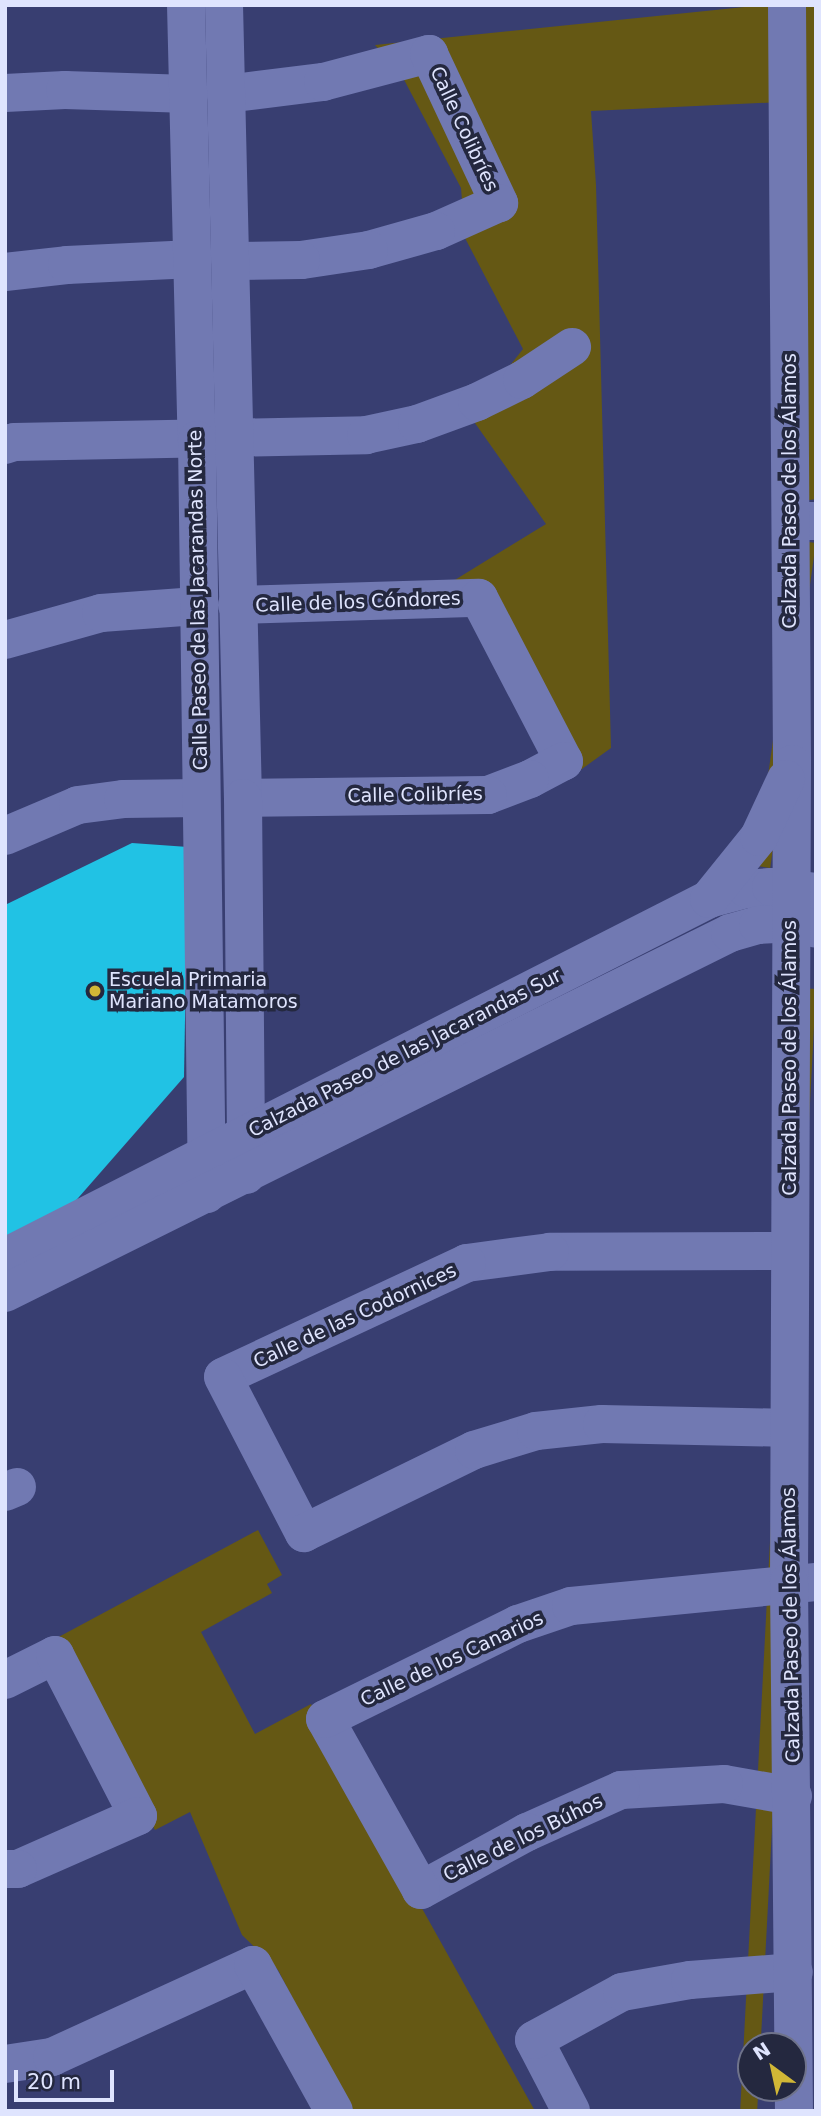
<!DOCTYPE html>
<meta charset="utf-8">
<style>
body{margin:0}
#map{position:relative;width:821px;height:2116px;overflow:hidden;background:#383e71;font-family:"DejaVu Sans",sans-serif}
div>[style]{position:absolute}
.green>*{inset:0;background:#655814;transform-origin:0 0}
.building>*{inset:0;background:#21c2e4}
.minor>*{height:38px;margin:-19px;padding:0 19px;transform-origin:19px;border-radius:19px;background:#7179b2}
.tertiary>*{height:38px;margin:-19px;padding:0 19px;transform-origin:19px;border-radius:19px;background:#7179b2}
.secondary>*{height:38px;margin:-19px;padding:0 19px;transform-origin:19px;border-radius:19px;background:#7179b2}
.dots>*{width:19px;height:19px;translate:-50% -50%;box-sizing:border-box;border:4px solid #24283f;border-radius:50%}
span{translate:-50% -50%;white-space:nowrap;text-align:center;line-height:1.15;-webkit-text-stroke:7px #24283f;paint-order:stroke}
.street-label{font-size:19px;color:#dfe4fe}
.poi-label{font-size:19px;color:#dfe4fe}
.left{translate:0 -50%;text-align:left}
.frame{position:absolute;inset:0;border:7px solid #dfe4fe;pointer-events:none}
.north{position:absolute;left:737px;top:2032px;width:70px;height:70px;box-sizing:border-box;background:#24283f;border:2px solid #6f738b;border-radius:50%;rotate:327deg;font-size:19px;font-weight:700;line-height:28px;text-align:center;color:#dfe4fe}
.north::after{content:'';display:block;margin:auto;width:24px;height:32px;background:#d1b736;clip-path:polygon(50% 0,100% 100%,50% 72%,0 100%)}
.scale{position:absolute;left:14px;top:2070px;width:100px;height:32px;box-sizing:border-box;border:4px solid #dfe4fe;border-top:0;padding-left:9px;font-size:21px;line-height:24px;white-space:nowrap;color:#dfe4fe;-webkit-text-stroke:5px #24283f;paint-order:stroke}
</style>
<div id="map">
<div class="green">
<div style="clip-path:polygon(764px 5px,779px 5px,781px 102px,591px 111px,596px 185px,611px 748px,568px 779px,473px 610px,432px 594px,546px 524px,470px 416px,523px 349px,465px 238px,461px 188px,401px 74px,375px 45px)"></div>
<div style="clip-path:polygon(796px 5px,816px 5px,816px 499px,803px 501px)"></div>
<div style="left:801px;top:541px;width:15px;height:328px;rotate:8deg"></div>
<div style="left:799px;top:988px;width:17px;height:1123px;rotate:3deg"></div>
<div style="clip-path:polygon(258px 1530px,282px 1575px,267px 1584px,272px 1593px,201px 1632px,255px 1734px,311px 1704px,327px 1738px,535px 2111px,351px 2111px,278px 1970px,242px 1935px,190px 1812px,155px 1830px,53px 1640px)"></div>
</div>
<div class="building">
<div style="clip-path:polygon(132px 843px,188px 847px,184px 1077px,65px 1213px,5px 1240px,5px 905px)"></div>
</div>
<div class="minor">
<div style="left:5px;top:93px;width:60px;rotate:-2.9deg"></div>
<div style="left:65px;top:90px;width:124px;rotate:1.8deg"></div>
<div style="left:226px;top:94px;width:98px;rotate:-7.1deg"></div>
<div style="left:323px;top:82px;width:110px;rotate:-14.8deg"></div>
<div style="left:429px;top:54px;width:165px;rotate:64.8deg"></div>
<div style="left:499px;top:203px;width:69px;rotate:156deg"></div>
<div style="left:436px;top:231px;width:70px;rotate:164.2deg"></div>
<div style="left:369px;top:250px;width:69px;rotate:171.6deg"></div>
<div style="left:301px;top:260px;width:69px;rotate:179.2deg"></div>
<div style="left:5px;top:272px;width:62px;rotate:-6.4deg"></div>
<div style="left:67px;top:265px;width:126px;rotate:-2.7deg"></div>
<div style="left:5px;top:445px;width:9px;rotate:-18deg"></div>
<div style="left:14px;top:442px;width:352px;rotate:-1.1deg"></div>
<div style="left:366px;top:435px;width:52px;rotate:-12.2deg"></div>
<div style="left:417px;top:424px;width:64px;rotate:-20.1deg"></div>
<div style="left:477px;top:402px;width:50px;rotate:-26.1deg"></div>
<div style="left:522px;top:380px;width:60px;rotate:-33.4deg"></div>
<div style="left:791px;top:521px;width:25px"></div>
<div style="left:237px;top:605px;width:242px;rotate:-1.7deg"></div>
<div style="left:479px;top:598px;width:184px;rotate:62.5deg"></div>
<div style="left:564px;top:761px;width:38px;rotate:152deg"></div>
<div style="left:530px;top:779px;width:45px;rotate:159.1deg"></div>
<div style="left:488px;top:795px;width:245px;rotate:179.3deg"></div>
<div style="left:5px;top:640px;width:100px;rotate:-15.7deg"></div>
<div style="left:101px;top:613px;width:96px;rotate:-4.2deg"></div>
<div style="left:5px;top:836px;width:79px;rotate:-23deg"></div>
<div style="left:78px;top:805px;width:45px;rotate:-7.6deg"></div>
<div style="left:123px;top:799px;width:77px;rotate:-0.7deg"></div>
<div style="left:789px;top:1251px;width:239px;rotate:179.8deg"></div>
<div style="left:550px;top:1252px;width:84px;rotate:172.5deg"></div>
<div style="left:467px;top:1263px;width:269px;rotate:155deg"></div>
<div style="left:223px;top:1377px;width:176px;rotate:62.6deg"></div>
<div style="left:304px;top:1533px;width:189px;rotate:-26deg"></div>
<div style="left:474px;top:1450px;width:65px;rotate:-17deg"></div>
<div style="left:536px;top:1431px;width:66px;rotate:-6.1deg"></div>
<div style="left:602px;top:1424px;width:187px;rotate:1.2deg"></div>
<div style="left:5px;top:1492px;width:13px;rotate:-23deg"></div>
<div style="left:5px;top:1680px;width:56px;rotate:-26.6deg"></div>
<div style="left:55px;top:1655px;width:181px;rotate:62.7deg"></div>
<div style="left:138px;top:1816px;width:131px;rotate:156.2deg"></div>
<div style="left:18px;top:1869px;width:13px;rotate:180deg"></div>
<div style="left:793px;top:1796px;width:70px;rotate:-170.1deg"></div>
<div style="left:724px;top:1784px;width:103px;rotate:176.7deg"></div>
<div style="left:621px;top:1790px;width:103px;rotate:155.9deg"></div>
<div style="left:527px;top:1832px;width:121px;rotate:151.3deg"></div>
<div style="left:421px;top:1890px;width:196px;rotate:-119.3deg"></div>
<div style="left:325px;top:1719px;width:215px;rotate:-26.2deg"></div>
<div style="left:518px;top:1624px;width:56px;rotate:-18.8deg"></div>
<div style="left:571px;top:1606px;width:246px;rotate:-5.6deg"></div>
<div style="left:5px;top:2064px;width:48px;rotate:-8.5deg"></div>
<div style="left:52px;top:2057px;width:221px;rotate:-24.6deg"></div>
<div style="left:253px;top:1965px;width:167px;rotate:61deg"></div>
<div style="left:571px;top:2111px;width:80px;rotate:-117.5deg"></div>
<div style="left:534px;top:2040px;width:100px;rotate:-28.6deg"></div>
<div style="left:622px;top:1992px;width:69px;rotate:-10deg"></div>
<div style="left:690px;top:1980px;width:104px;rotate:-4.4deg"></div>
</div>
<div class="tertiary">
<div style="left:186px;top:5px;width:435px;rotate:88.6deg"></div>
<div style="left:197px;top:440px;width:754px;rotate:89.24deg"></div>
<div style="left:224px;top:5px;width:793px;rotate:88.63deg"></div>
<div style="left:243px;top:798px;width:377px;rotate:89.5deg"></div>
<div style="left:5px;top:1257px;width:790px;rotate:-26.95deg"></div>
<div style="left:709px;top:899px;width:39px;rotate:-15deg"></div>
<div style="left:747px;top:889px;width:24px;rotate:-5deg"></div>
<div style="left:771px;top:887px;width:45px;rotate:6.3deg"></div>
<div style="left:5px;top:1293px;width:809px;rotate:-26.41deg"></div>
<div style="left:730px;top:933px;width:29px;rotate:-16deg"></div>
<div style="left:758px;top:925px;width:33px;rotate:-3deg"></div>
<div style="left:791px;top:923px;width:26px;rotate:13deg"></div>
</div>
<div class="secondary">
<div style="left:787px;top:5px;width:759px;rotate:89.62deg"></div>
<div style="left:792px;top:764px;width:818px;rotate:90.21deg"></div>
<div style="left:789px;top:1582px;width:529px;rotate:89.46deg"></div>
<div style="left:709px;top:899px;width:80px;rotate:-51.1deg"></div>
<div style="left:759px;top:837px;width:64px;rotate:-65deg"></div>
</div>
<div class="dots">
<div style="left:95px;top:991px;background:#d1b736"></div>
</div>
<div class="street-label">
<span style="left:464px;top:129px;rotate:65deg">Calle Colibríes</span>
<span style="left:790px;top:491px;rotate:-90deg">Calzada Paseo de los Álamos</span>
<span style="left:198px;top:600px;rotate:-91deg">Calle Paseo de las Jacarandas Norte</span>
<span style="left:358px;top:602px;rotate:-2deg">Calle de los Cóndores</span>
<span style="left:415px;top:795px;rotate:-1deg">Calle Colibríes</span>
<span style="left:405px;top:1053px;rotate:-27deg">Calzada Paseo de las Jacarandas Sur</span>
<span style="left:790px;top:1058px;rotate:-90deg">Calzada Paseo de los Álamos</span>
<span style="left:355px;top:1316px;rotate:-25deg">Calle de las Codornices</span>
<span style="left:791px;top:1625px;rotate:-91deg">Calzada Paseo de los Álamos</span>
<span style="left:452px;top:1659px;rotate:-25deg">Calle de los Canarios</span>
<span style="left:523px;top:1838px;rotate:-26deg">Calle de los Búhos</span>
</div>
<div class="poi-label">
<span class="left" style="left:109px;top:991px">Escuela Primaria<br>Mariano Matamoros</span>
</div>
<div class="frame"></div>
<div class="north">N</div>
<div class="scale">20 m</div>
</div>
